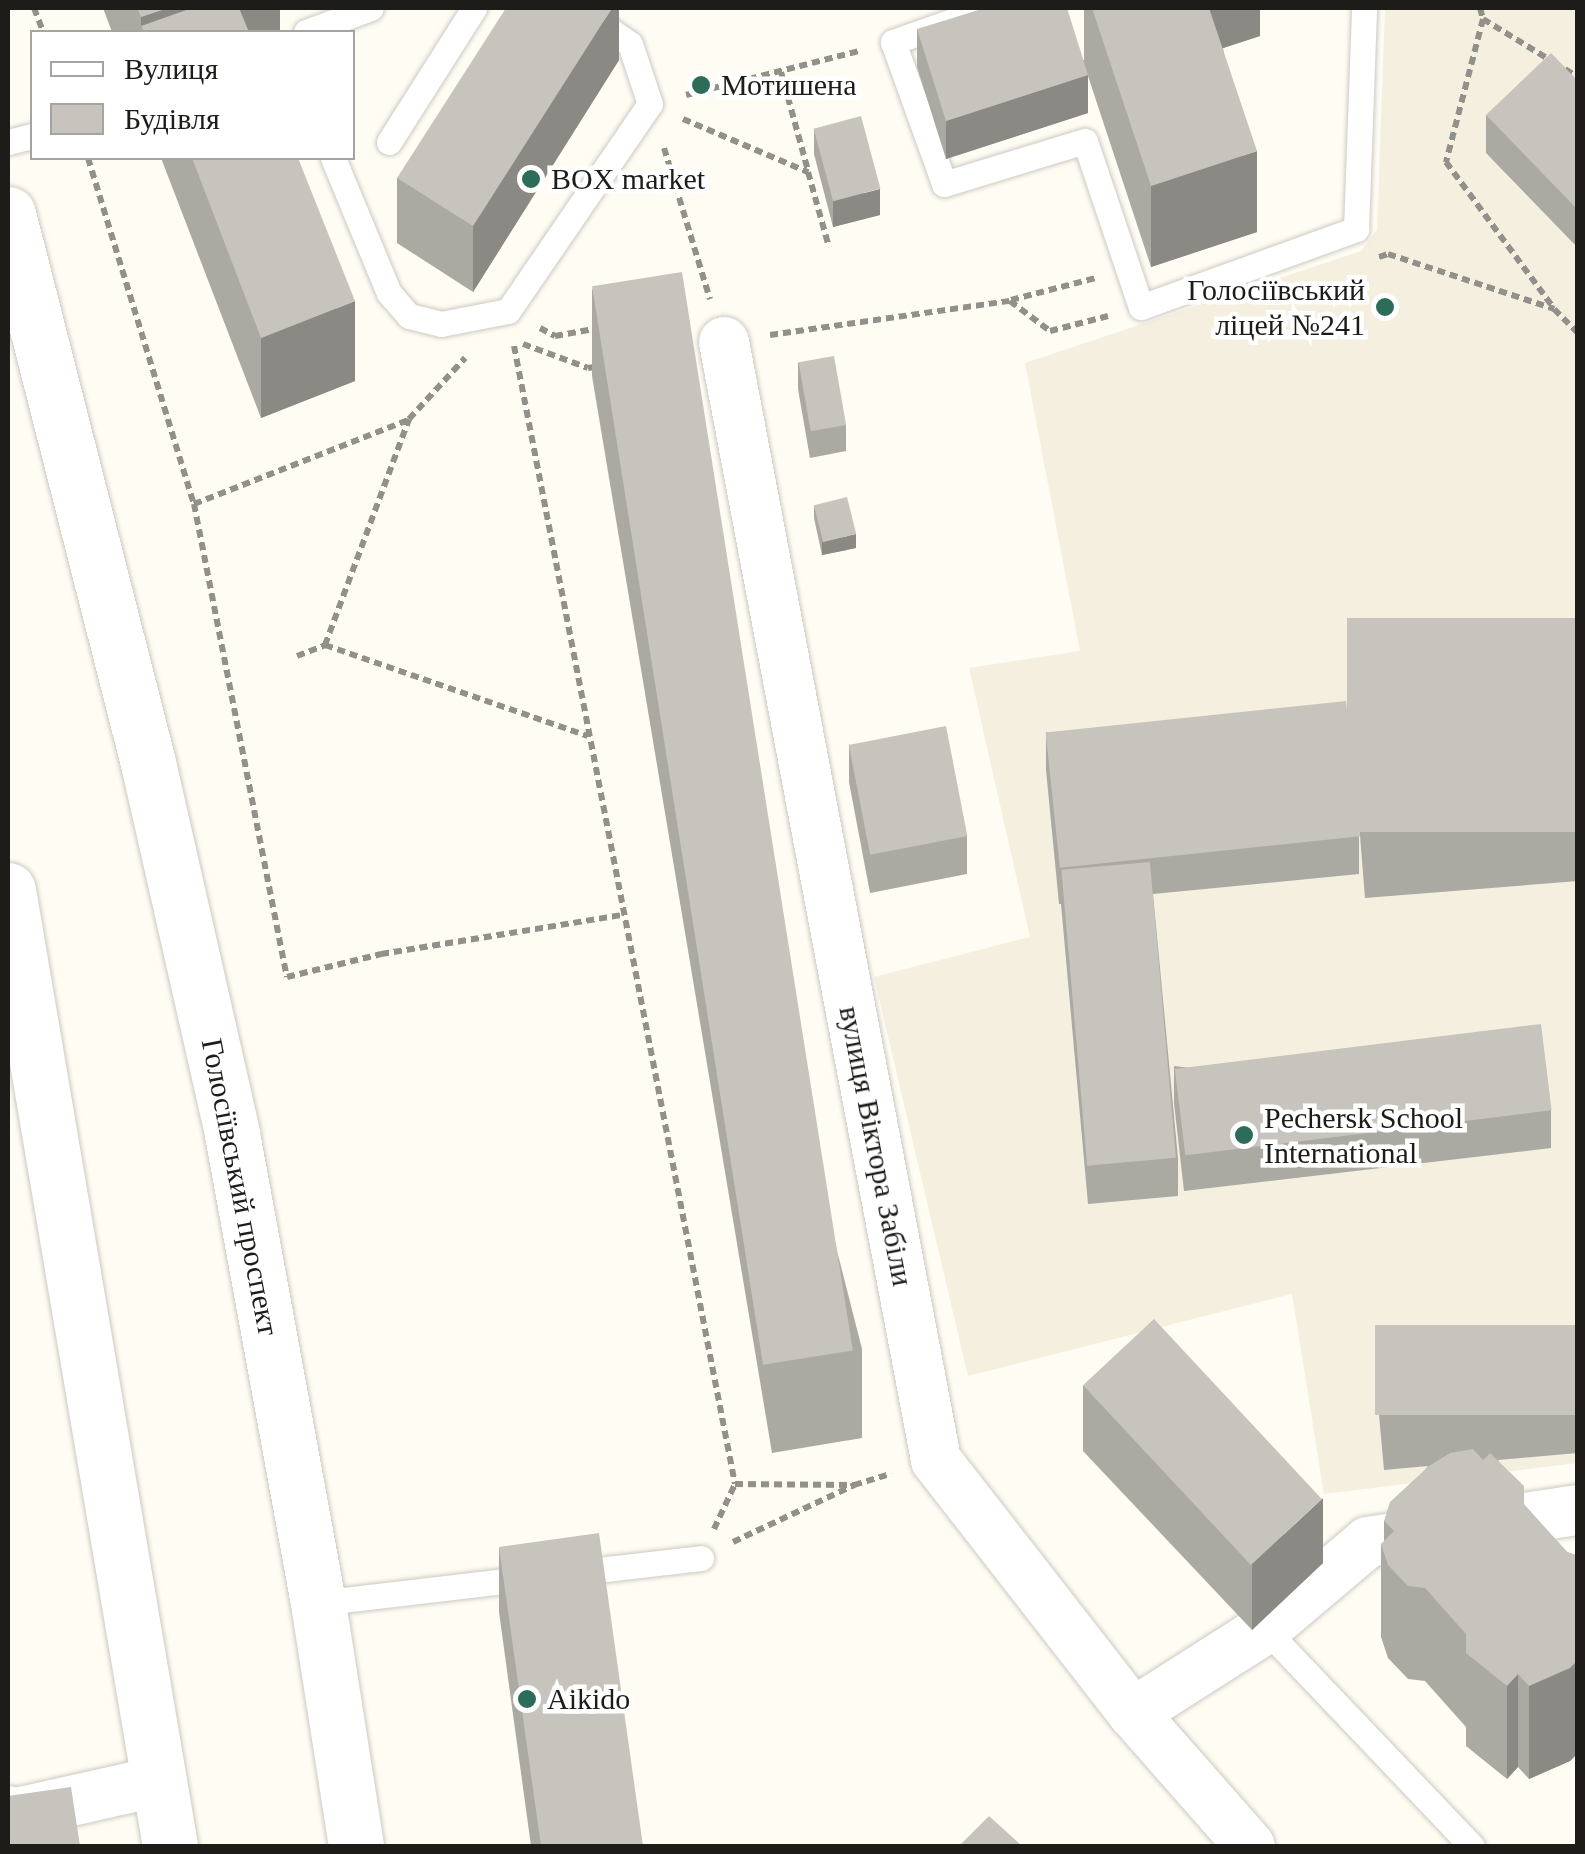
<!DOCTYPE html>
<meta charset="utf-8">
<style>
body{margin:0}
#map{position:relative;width:1585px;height:1854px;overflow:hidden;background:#fefcf3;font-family:Georgia,serif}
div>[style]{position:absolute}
.built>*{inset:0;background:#f4efdf}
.path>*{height:6px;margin-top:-3px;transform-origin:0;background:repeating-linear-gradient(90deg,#91908a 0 8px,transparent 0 13px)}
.roads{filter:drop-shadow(0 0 2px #ccc9c2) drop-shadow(0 0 2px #ccc9c2)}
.service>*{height:25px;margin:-12.5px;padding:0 12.5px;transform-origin:12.5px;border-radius:12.5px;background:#fff}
.minor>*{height:50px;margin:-25px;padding:0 25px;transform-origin:25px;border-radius:25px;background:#fff}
.primary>*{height:55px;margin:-27.5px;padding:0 27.5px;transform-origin:27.5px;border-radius:27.5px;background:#fff}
.trunk>*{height:55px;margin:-27.5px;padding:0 27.5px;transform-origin:27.5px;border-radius:27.5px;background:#fff}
.wall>*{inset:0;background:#aaa9a2}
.shaded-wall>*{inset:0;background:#8b8984}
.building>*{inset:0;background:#c6c4bc;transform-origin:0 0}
.dots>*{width:28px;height:28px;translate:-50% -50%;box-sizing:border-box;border:5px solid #fff;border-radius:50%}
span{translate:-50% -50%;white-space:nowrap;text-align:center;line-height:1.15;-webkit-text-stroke:9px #fff;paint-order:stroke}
.poi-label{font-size:30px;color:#1d1c19}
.left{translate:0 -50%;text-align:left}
.right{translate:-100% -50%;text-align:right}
.street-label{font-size:30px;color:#1d1c19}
.frame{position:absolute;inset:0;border:10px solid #1d1c19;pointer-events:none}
.legend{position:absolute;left:30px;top:30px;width:325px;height:130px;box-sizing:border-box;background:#fff;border:2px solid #a5a4a3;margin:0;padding:12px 18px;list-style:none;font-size:30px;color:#1d1c19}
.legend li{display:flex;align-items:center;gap:20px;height:50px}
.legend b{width:50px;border:2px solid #a5a4a3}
</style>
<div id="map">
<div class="built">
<div style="clip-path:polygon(1385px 8px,1577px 8px,1577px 1463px,1324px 1494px,1292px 1294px,968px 1376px,874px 977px,1030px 937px,969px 668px,1080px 651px,1025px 363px,1361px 251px,1377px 230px)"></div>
</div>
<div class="path">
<div style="left:34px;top:8px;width:26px;rotate:69deg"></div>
<div style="left:1480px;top:8px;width:11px;rotate:75deg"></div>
<div style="left:1483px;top:19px;width:148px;rotate:104.5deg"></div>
<div style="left:1446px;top:162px;width:179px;rotate:53.6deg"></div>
<div style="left:1483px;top:19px;width:79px;rotate:31.5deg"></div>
<div style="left:1565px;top:69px;width:15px;rotate:32deg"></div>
<div style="left:781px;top:72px;width:103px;rotate:74.7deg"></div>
<div style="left:686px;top:95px;width:178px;rotate:-14.3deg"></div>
<div style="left:683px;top:119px;width:136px;rotate:23deg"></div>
<div style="left:808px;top:172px;width:78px;rotate:74.4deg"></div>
<div style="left:664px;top:148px;width:158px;rotate:73.1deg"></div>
<div style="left:88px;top:158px;width:362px;rotate:73deg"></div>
<div style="left:194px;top:504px;width:482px;rotate:78.9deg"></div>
<div style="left:287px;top:977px;width:97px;rotate:-13.7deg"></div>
<div style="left:381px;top:954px;width:243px;rotate:-9.2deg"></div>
<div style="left:1379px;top:257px;width:9px;rotate:-18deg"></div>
<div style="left:1388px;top:254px;width:175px;rotate:18.3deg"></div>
<div style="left:1554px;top:309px;width:34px;rotate:45deg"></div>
<div style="left:1011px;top:300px;width:88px;rotate:-14.5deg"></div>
<div style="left:540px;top:328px;width:17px;rotate:28deg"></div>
<div style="left:555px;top:336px;width:45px;rotate:-10.3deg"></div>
<div style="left:770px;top:335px;width:242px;rotate:-8.1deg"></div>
<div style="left:1010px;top:301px;width:50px;rotate:36.9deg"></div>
<div style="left:1050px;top:331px;width:60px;rotate:-14.5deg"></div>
<div style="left:523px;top:344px;width:69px;rotate:20.3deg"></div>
<div style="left:588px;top:368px;width:13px;rotate:-9deg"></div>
<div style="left:514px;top:346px;width:1159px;rotate:79.01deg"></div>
<div style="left:735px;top:1484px;width:119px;rotate:0.5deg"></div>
<div style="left:194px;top:504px;width:230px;rotate:-21.4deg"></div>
<div style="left:325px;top:645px;width:241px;rotate:-69.6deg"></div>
<div style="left:409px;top:419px;width:83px;rotate:-47.4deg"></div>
<div style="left:297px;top:656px;width:30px;rotate:-21deg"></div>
<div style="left:325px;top:645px;width:278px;rotate:19.1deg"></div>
<div style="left:714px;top:1529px;width:50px;rotate:-65deg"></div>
<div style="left:733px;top:1542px;width:134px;rotate:-25.2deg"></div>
<div style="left:854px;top:1485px;width:39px;rotate:-17deg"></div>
</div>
<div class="roads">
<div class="service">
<div style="left:989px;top:8px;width:102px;rotate:160.5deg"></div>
<div style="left:893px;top:42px;width:151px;rotate:70.2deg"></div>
<div style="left:944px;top:184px;width:147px;rotate:-17deg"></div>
<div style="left:1085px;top:141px;width:175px;rotate:71.4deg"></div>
<div style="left:1141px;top:307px;width:229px;rotate:-19.9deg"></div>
<div style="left:1356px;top:229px;width:221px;rotate:-87.9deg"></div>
<div style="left:306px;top:32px;width:69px;rotate:-20.3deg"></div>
<div style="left:8px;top:142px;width:25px;rotate:-14deg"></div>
<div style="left:389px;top:142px;width:159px;rotate:-57.6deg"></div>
<div style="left:333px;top:158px;width:146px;rotate:67.5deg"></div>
<div style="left:389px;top:293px;width:30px;rotate:49deg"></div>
<div style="left:409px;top:316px;width:33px;rotate:14deg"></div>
<div style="left:441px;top:324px;width:68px;rotate:-11deg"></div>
<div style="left:508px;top:311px;width:251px;rotate:-55.6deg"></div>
<div style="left:650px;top:104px;width:63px;rotate:-108.4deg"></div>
<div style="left:630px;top:44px;width:63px;rotate:-145.3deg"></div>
<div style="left:572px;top:1573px;width:130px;rotate:-6.6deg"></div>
<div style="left:318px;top:1603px;width:215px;rotate:-6.7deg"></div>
<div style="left:1265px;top:1629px;width:300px;rotate:46.4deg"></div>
</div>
<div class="minor">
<div style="left:724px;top:342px;width:1138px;rotate:79.26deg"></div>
<div style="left:936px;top:1460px;width:321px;rotate:52.1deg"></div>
<div style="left:1133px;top:1713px;width:177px;rotate:48.7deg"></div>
<div style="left:1133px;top:1713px;width:156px;rotate:-32.5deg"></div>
<div style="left:1265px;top:1629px;width:135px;rotate:-40.2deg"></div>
<div style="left:1368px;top:1542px;width:212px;rotate:-8.7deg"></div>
<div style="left:8px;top:1811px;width:9px;rotate:13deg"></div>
<div style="left:17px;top:1813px;width:147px;rotate:-12.6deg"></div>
</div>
<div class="primary">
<div style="left:8px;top:890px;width:970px;rotate:80.38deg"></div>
</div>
<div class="trunk">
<div style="left:8px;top:214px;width:567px;rotate:75.69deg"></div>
<div style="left:148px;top:763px;width:380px;rotate:77.2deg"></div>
<div style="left:232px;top:1134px;width:477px;rotate:79.6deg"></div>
<div style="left:318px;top:1603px;width:246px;rotate:81.1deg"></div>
</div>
</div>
<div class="wall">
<div style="clip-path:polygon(103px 8px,280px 8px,280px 30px,274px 32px,112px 32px)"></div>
<div style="clip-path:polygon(619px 8px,619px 60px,473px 292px,397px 243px,397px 178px)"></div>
<div style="clip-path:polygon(1084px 8px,1260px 8px,1260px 36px,1223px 48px,1257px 232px,1151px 267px,1088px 76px,1088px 113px,946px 159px,917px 67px,917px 29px,1084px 60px)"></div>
<div style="clip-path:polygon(1578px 81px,1578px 248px,1486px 153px,1486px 115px)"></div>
<div style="clip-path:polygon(814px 128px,880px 215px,833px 227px,814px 154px)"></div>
<div style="clip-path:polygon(161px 158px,298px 158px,355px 381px,261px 418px)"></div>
<div style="clip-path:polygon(592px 287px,862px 1349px,862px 1438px,772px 1453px,592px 376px)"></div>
<div style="clip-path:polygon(798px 362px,846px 425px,846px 451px,810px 458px,798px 389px)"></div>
<div style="clip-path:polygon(814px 505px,856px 548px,822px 555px,814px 518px)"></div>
<div style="clip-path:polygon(1578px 618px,1578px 881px,1365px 898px,1348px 686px,1348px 637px)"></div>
<div style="clip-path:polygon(1046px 732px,1359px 836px,1359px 874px,1153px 894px,1178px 1158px,1178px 1196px,1088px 1204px,1061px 904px,1059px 904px,1046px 770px)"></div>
<div style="clip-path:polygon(849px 744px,967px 836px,967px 874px,870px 893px,849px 782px)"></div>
<div style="clip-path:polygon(1174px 1066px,1551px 1110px,1551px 1148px,1184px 1191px,1174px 1103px)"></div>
<div style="clip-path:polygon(1578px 1325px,1578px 1453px,1498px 1460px,1524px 1505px,1567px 1552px,1578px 1556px,1578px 1753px,1570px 1761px,1529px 1779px,1518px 1767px,1507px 1779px,1466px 1746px,1466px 1727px,1425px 1681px,1408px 1679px,1388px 1658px,1381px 1637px,1381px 1544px,1384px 1542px,1384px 1521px,1428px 1466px,1384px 1470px,1376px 1382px,1376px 1344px)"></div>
<div style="clip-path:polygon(1083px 1385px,1323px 1563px,1252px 1630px,1083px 1451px)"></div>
<div style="clip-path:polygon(499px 1547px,643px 1846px,531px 1846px,499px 1612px)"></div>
</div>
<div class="shaded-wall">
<div style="clip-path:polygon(168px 8px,280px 8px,280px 30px,274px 32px,144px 32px,141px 26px,141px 32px,141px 17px)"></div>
<div style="clip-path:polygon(612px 8px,619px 8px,619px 60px,473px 292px,473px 226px)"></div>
<div style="clip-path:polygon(1199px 8px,1260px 8px,1260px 36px,1199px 56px)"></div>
<div style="clip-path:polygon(1088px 75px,1088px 113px,946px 159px,946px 121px)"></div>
<div style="clip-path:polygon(1257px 151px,1257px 232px,1151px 267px,1151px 186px)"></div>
<div style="clip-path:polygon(880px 189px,880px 215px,833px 227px,833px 201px)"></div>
<div style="clip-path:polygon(355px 301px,355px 381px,261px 418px,261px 338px)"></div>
<div style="clip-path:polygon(856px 534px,856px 548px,822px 555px,822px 542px)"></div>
<div style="clip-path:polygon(1323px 1498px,1323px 1563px,1252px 1630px,1252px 1564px)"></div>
<div style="clip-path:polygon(1578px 1660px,1578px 1753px,1570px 1761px,1529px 1779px,1529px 1686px)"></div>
<div style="clip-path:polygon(1518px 1674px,1518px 1767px,1507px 1779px,1507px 1686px)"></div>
</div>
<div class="building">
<div style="clip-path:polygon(137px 8px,168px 8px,141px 17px)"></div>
<div style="clip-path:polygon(192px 8px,239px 8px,249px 32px,144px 32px,141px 26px)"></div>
<div style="clip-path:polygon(506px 8px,612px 8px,473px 226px,397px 178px)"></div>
<div style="clip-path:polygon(985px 8px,1067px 8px,1088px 75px,946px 121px,917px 29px)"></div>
<div style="clip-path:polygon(1092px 8px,1209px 8px,1257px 151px,1151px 186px)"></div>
<div style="clip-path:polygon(1551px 53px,1578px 81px,1578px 210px,1486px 115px)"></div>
<div style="left:861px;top:116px;width:75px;height:49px;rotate:75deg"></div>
<div style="clip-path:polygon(192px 158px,298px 158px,355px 301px,261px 338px)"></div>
<div style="left:682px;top:272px;width:1092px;height:91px;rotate:81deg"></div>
<div style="left:834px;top:356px;width:70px;height:36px;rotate:80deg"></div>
<div style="left:847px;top:497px;width:38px;height:34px;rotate:76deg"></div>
<div style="left:1578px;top:618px;width:214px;height:231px;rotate:90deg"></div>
<div style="left:1346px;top:701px;width:136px;height:302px;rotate:84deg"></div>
<div style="left:946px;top:726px;width:112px;height:99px;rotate:79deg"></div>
<div style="left:1150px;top:862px;width:297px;height:89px;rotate:85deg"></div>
<div style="left:1541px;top:1024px;width:87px;height:369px;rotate:83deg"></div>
<div style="left:1154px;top:1319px;width:246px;height:97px;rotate:47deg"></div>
<div style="left:1578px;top:1325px;width:90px;height:203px;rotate:90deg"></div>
<div style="clip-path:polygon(1473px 1449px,1483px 1460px,1490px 1453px,1524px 1486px,1524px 1504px,1567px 1552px,1578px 1556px,1578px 1660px,1570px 1668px,1529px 1686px,1518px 1674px,1507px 1686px,1466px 1653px,1466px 1634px,1425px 1588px,1408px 1586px,1388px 1565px,1381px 1544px,1394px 1531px,1384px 1521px,1390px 1502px,1429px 1466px,1450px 1453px)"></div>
<div style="left:599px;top:1533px;width:316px;height:101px;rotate:82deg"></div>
<div style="clip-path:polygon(71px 1787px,80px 1846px,8px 1846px,8px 1796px)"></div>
<div style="clip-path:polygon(989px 1816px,1022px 1846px,959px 1846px)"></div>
</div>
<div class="dots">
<div style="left:701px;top:85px;background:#2d6c58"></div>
<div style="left:531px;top:179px;background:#2d6c58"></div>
<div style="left:1385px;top:307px;background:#2d6c58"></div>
<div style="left:1244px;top:1135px;background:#2d6c58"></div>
<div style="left:527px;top:1699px;background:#2d6c58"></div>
</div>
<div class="poi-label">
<span class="left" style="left:721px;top:85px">Мотишена</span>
<span class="left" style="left:551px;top:179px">BOX market</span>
<span class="right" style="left:1365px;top:307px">Голосіївський<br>ліцей №241</span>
<span class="left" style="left:1264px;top:1135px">Pechersk School<br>International</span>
<span class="left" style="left:547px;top:1699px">Aikido</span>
</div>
<div class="street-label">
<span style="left:876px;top:1146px;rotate:79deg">вулиця Віктора Забіли</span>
<span style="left:240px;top:1187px;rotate:79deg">Голосіївський проспект</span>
</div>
<div class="frame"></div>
<ul class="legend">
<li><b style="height:12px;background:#fff"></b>Вулиця</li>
<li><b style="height:28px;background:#c6c4bc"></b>Будівля</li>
</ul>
</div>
